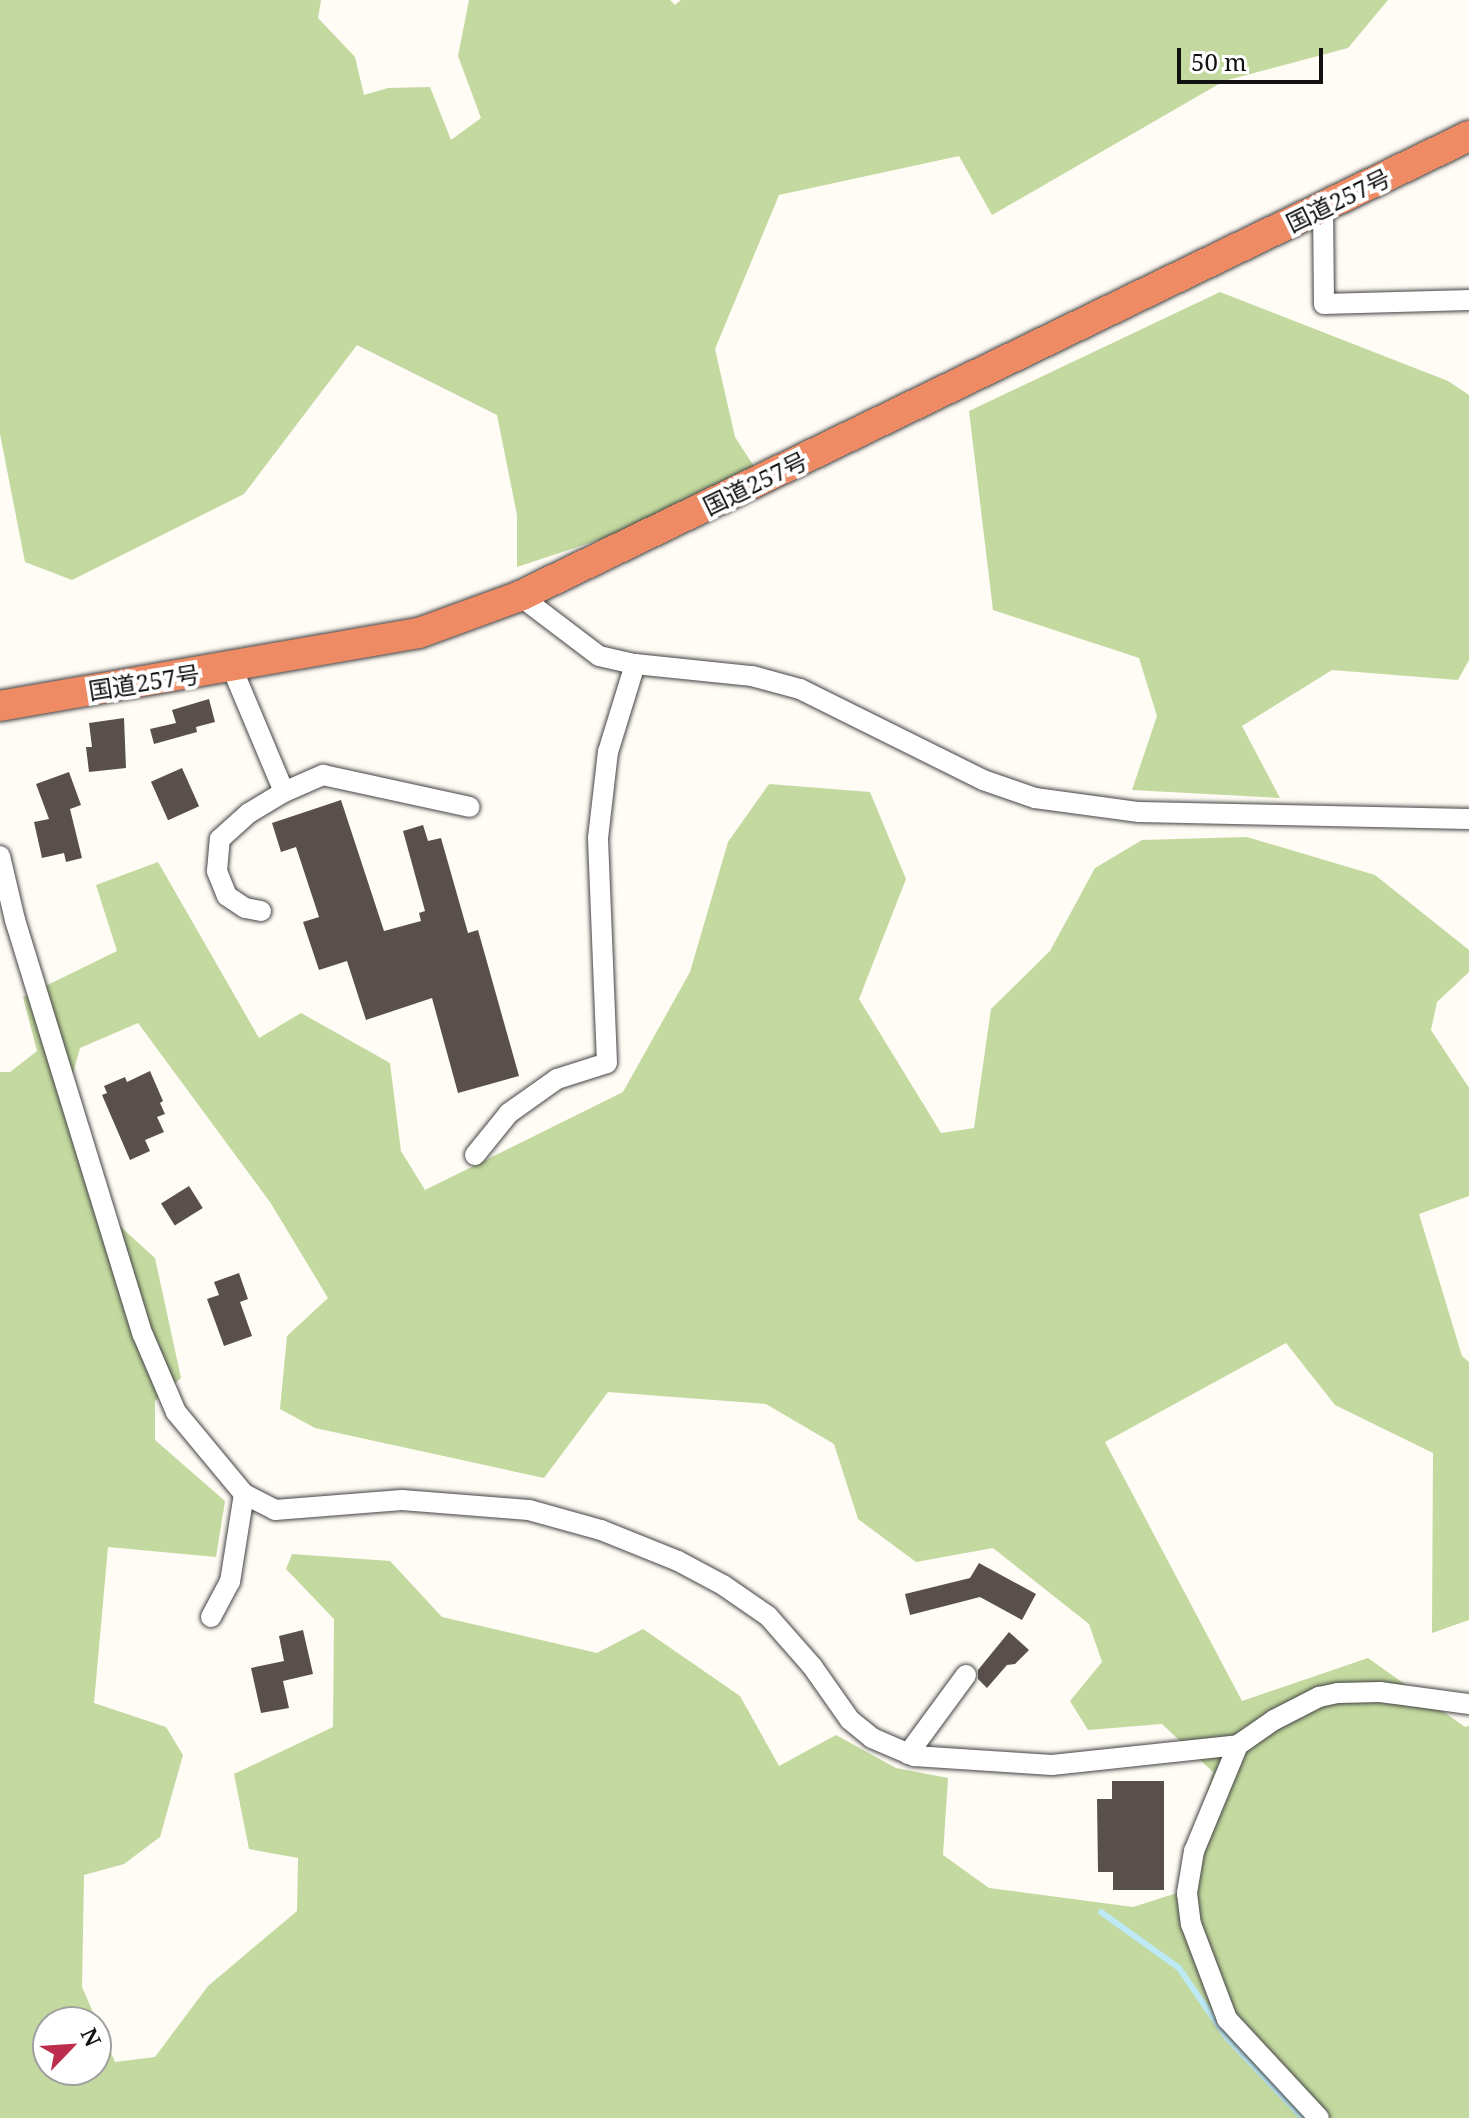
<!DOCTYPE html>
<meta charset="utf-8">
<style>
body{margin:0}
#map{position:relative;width:1469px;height:2118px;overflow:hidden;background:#fffbf5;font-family:"Noto Serif","Noto Sans JP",serif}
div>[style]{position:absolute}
.forest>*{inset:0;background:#c3d99f}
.stream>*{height:6px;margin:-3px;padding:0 3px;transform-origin:3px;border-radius:3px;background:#bce9f4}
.building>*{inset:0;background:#59504d;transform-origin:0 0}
.roads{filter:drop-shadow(0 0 2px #444) drop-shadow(0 0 2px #444)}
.minor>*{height:20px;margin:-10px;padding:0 10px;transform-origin:10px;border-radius:10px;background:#fff}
.highway>*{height:30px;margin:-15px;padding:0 15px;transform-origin:15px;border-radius:15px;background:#ee8a64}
span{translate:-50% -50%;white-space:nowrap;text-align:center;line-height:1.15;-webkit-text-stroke:8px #fff;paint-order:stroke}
.street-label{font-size:24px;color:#111}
.north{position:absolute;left:32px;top:2006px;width:80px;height:80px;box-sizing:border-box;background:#fff;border:2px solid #a0a0a0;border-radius:50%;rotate:65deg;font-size:22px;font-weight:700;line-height:32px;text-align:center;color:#111}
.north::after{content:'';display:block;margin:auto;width:28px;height:36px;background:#bc2d4e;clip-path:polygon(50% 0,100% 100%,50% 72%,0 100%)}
.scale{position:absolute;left:1177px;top:48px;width:146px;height:36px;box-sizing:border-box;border:4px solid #111;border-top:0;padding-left:10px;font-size:24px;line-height:28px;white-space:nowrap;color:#111;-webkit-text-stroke:6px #fff;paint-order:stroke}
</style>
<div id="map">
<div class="forest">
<div style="clip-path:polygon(0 0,321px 0,318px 18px,355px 57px,364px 95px,388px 88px,430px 87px,451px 140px,481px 118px,458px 56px,469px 0,670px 0,675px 5px,681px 0,1388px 0,1348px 48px,1224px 81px,992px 215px,959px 156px,779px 195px,715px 349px,735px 437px,755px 468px,632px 529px,517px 567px,517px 515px,497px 415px,357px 345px,244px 494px,72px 580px,25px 562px,0 434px)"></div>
<div style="clip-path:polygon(1220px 292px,1448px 381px,1469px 395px,1469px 660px,1458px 680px,1332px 670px,1242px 726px,1280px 798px,1132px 790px,1157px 716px,1139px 658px,993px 610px,969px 411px)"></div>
<div style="clip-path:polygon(evenodd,769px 784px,870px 792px,906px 879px,859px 999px,941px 1133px,974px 1128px,991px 1009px,1050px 951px,1095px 868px,1142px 840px,1247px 837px,1375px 875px,1469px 950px,1469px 972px,1437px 1002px,1431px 1030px,1469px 1088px,1469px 1196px,1419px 1214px,1462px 1356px,1469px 1362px,1469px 1620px,1432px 1633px,1433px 1453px,1335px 1405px,1286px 1343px,1105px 1442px,1242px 1701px,1368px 1658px,1465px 1727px,1469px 1726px,1469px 2118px,0 2118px,0 1072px,10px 1072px,37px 1051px,23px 997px,117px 951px,96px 885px,158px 862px,259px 1038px,301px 1013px,390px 1063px,401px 1151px,425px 1190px,623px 1092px,690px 972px,728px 842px,769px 784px,138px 1023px,270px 1202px,328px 1298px,287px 1336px,280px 1409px,315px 1428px,544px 1478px,608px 1392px,766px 1404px,834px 1444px,858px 1519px,916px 1562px,993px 1548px,1089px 1624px,1102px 1662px,1070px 1701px,1088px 1730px,1162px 1724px,1213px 1772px,1177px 1893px,1133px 1907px,989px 1888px,943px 1855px,948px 1778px,896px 1768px,836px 1735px,779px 1766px,740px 1696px,643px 1629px,597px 1653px,442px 1617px,390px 1561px,292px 1554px,286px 1569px,334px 1619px,333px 1727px,234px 1774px,249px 1849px,298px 1858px,297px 1911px,208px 1986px,155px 2057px,115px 2062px,82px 1987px,84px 1875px,124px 1864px,160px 1837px,183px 1755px,166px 1727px,94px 1703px,108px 1547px,216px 1557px,225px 1501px,155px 1440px,155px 1401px,181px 1378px,155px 1258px,90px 1199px,63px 1109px,80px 1048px,138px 1023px,769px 784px,48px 2022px,96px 2022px,96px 2070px,48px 2070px,48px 2022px)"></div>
</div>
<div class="stream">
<div style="left:1101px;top:1912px;width:96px;rotate:35.7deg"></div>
<div style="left:1179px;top:1968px;width:85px;rotate:55.6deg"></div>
<div style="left:1227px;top:2038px;width:110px;rotate:46.5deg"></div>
</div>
<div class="building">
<div style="clip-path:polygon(209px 699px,215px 722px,196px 727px,197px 732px,154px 744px,150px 729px,176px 723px,172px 710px)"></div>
<div style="clip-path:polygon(124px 718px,126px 768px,89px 772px,86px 747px,92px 747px,89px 723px)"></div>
<div style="left:182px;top:768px;width:42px;height:34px;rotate:66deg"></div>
<div style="clip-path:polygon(69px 772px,81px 805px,70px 809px,82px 858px,66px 862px,64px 853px,42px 858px,34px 822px,49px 819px,36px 784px)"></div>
<div style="clip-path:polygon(341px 800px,384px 931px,421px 921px,419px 913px,425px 911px,403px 831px,423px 825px,428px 841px,441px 838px,468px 933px,478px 930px,519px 1076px,458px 1093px,432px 998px,366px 1020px,347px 961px,319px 970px,303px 922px,319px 917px,296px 847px,281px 852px,272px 823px)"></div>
<div style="clip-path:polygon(150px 1071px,163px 1101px,160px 1103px,165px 1114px,157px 1117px,164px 1132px,145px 1140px,150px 1151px,130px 1160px,102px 1095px,107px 1093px,104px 1086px,125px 1077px,127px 1082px)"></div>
<div style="left:189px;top:1186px;width:26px;height:33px;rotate:58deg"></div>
<div style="clip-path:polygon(239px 1273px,248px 1299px,240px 1302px,252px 1336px,224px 1346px,207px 1299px,219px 1295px,214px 1282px)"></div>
<div style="clip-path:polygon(979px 1563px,1036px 1594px,1022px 1620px,980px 1597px,910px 1615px,905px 1594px,970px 1578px)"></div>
<div style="clip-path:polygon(303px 1630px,313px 1674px,283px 1681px,289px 1708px,261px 1713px,251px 1668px,284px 1661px,279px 1636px)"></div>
<div style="clip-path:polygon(1009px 1632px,1029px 1650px,1015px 1664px,1007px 1665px,987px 1688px,978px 1679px,978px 1670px)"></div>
<div style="clip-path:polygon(1112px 1781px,1164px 1781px,1164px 1890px,1113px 1890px,1113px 1872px,1098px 1872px,1097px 1799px,1112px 1799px)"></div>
</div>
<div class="roads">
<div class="minor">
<div style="left:1323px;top:207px;width:97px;rotate:89.4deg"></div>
<div style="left:1324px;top:304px;width:145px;rotate:-1.6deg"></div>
<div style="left:520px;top:596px;width:99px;rotate:37.2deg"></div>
<div style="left:599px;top:656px;width:37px;rotate:13deg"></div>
<div style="left:635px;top:664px;width:118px;rotate:5.9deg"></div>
<div style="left:752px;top:676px;width:50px;rotate:15.2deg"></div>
<div style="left:800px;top:689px;width:204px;rotate:26.4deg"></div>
<div style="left:983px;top:780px;width:55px;rotate:19.1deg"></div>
<div style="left:1035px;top:798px;width:105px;rotate:7.7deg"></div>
<div style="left:1139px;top:812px;width:330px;rotate:1.2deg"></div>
<div style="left:232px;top:668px;width:134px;rotate:67.2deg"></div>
<div style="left:284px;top:792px;width:43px;rotate:-23.6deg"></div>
<div style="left:323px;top:775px;width:150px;rotate:12.3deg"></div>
<div style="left:0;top:856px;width:66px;rotate:76.8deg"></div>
<div style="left:15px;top:920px;width:434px;rotate:72.9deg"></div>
<div style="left:143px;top:1335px;width:84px;rotate:66.8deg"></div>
<div style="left:176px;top:1412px;width:107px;rotate:50.3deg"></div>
<div style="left:244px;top:1494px;width:35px;rotate:27deg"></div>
<div style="left:275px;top:1510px;width:127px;rotate:-4.5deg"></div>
<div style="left:402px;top:1500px;width:127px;rotate:4.5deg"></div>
<div style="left:529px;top:1510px;width:75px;rotate:15.5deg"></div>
<div style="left:601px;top:1530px;width:83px;rotate:21.9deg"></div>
<div style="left:678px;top:1561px;width:51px;rotate:28.1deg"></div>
<div style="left:723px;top:1585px;width:55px;rotate:34.6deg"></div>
<div style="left:768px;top:1616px;width:67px;rotate:48.7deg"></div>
<div style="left:812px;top:1666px;width:66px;rotate:54.9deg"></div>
<div style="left:850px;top:1720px;width:28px;rotate:39deg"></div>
<div style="left:872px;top:1738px;width:46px;rotate:23.2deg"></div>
<div style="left:914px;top:1756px;width:138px;rotate:3.7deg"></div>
<div style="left:1052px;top:1765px;width:187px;rotate:-6.1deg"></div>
<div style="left:1238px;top:1745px;width:44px;rotate:-34.8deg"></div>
<div style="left:1274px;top:1720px;width:51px;rotate:-27.1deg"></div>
<div style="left:1319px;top:1697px;width:19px;rotate:-12deg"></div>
<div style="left:1338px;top:1693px;width:42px;rotate:-1.4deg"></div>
<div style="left:1380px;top:1692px;width:90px;rotate:7.7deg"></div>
<div style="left:261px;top:911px;width:16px;rotate:-169deg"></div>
<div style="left:245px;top:908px;width:22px;rotate:-146deg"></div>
<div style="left:227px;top:896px;width:27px;rotate:-112deg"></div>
<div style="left:217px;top:871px;width:32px;rotate:-85deg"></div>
<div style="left:220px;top:839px;width:39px;rotate:-42deg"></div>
<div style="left:249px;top:813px;width:41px;rotate:-31deg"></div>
<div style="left:475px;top:1155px;width:54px;rotate:-51deg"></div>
<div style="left:509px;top:1113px;width:59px;rotate:-35.3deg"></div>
<div style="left:557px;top:1079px;width:52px;rotate:-17.7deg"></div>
<div style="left:607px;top:1063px;width:225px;rotate:-92.3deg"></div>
<div style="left:598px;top:838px;width:87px;rotate:-83.4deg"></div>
<div style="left:608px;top:752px;width:92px;rotate:-72.9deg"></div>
<div style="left:211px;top:1617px;width:40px;rotate:-62deg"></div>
<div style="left:230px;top:1582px;width:89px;rotate:-81deg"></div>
<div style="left:1238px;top:1745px;width:115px;rotate:112.5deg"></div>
<div style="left:1194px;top:1851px;width:43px;rotate:99.5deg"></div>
<div style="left:1187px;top:1893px;width:31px;rotate:83deg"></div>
<div style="left:1191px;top:1924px;width:102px;rotate:69.2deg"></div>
<div style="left:1227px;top:2019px;width:135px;rotate:47.1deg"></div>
<div style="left:908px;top:1754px;width:98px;rotate:-53.7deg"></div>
</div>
<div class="highway">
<div style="left:0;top:706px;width:425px;rotate:-9.9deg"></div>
<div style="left:419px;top:633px;width:108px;rotate:-20.1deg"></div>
<div style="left:520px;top:596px;width:1055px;rotate:-25.86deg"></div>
</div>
</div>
<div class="street-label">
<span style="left:1338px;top:200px;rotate:-26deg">国道257号</span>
<span style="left:755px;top:483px;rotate:-26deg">国道257号</span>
<span style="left:144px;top:682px;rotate:-9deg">国道257号</span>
</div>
<div class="north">N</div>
<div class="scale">50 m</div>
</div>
